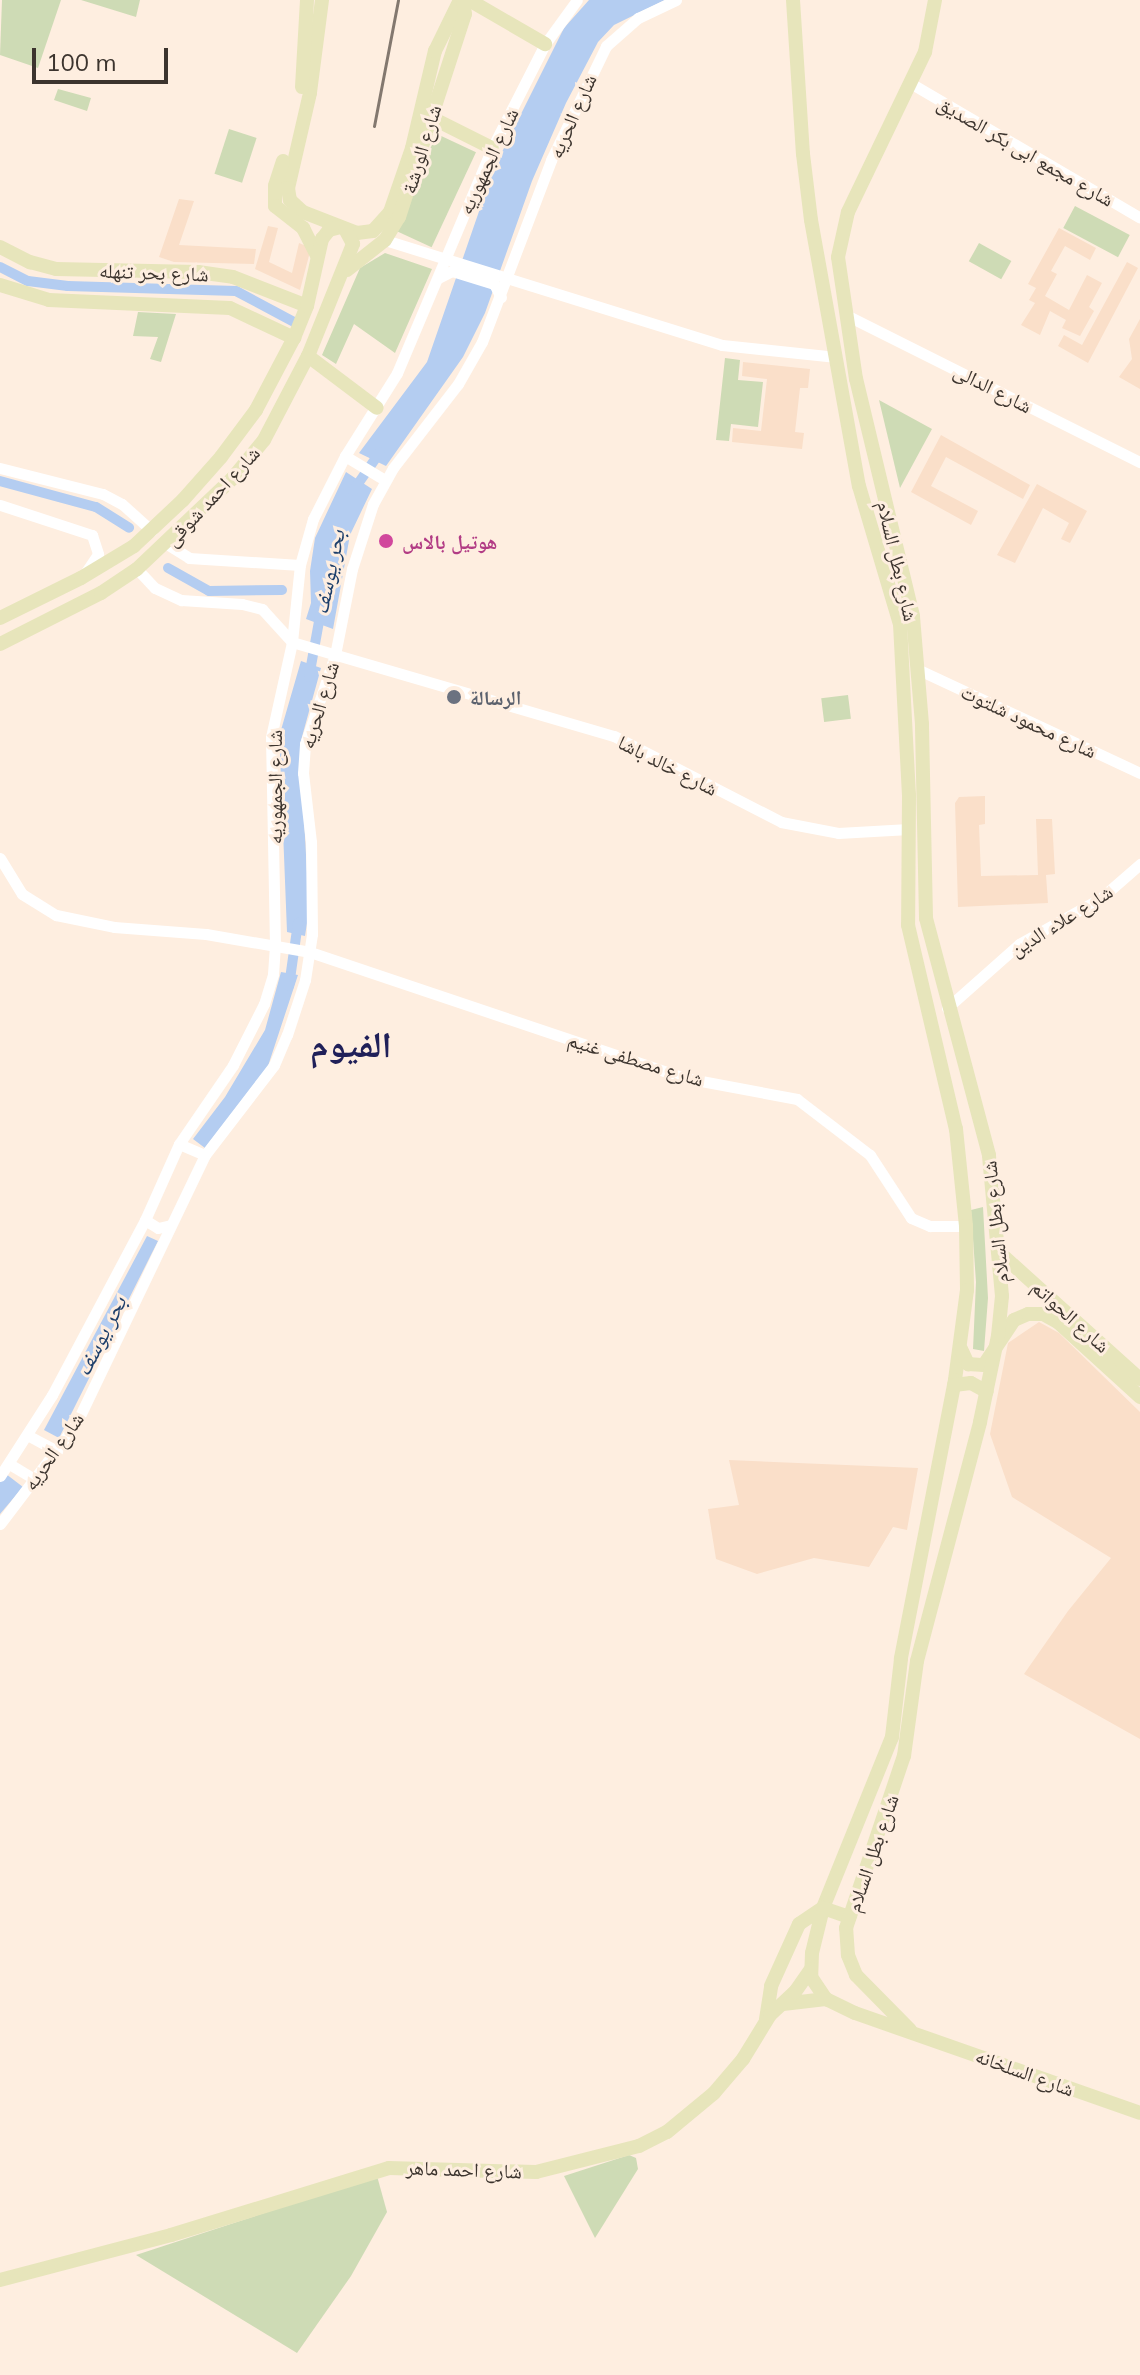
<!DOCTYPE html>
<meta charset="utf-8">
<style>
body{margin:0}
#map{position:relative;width:1140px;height:2375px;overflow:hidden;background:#feeee0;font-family:Mulish,"Noto Naskh Arabic",sans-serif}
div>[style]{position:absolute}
.built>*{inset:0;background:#fadfc9}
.green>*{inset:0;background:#cedbb5;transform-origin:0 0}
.water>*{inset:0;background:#b4cdf1}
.canal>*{height:10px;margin:-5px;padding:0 5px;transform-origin:5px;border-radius:5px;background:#b4cdf1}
.minor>*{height:11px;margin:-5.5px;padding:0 5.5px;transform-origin:5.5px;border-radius:5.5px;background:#fff}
.major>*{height:14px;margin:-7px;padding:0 7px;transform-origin:7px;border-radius:7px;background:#e7e5bb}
.rail>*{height:3px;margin:-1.5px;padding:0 1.5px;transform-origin:1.5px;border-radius:1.5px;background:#83786f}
.dots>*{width:22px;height:22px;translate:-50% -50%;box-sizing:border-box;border:4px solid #feeee0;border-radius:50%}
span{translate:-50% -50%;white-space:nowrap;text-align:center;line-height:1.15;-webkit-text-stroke:6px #feeee0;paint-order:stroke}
.street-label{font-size:20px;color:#3c342e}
.hotel-label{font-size:20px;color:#b23c85;font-weight:700}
.left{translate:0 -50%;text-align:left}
.worship-label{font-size:20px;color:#5b616d;font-weight:700}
.water-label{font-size:22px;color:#1d3f6b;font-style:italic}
.town-label{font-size:36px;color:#202059;font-weight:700}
.scale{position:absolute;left:32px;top:48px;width:136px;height:36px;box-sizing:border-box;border:4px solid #3c342e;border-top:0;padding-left:10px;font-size:24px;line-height:28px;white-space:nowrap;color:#3c342e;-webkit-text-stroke:6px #feeee0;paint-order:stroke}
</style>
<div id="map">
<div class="built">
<div style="clip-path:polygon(179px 199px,194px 201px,179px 245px,256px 249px,254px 264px,174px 262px,159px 257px)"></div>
<div style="clip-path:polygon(268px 226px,278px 228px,269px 262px,292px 273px,299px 243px,311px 248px,300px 290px,255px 269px)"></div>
<div style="clip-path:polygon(1059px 228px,1096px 248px,1090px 260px,1065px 246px,1051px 271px,1057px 274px,1045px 296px,1069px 310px,1087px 275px,1102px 283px,1089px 307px,1094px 311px,1080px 336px,1062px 328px,1066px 320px,1050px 311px,1040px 335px,1021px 325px,1035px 303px,1029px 300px,1036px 288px,1028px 284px)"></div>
<div style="clip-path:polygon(1127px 262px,1138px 268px,1088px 363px,1058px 346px,1064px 335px,1082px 345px)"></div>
<div style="clip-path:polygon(1140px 319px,1140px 389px,1119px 377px,1132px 359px,1129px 339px)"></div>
<div style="clip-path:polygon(743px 362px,810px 369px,808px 388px,800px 388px,795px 432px,804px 433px,802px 449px,732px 442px,733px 428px,761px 431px,767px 379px,742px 376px)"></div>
<div style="clip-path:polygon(941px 435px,1030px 485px,1023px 499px,946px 457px,931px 486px,978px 511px,971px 525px,911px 492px)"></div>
<div style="clip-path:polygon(1037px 484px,1087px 511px,1070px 543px,1061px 539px,1069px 523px,1043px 508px,1015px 563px,997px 555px)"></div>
<div style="clip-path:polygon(985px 796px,985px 824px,979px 825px,981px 876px,1038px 875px,1036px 819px,1052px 819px,1055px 874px,1046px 875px,1048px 903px,958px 907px,955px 803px,959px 797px)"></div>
<div style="clip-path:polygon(1039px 1322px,1059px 1333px,1140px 1412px,1140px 1739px,1024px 1674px,1068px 1611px,1111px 1558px,1012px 1497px,990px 1434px,1008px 1343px)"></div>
<div style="clip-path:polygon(729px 1460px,918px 1468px,907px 1530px,893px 1527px,869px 1567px,814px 1558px,757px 1574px,716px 1559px,708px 1509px,739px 1505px)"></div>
</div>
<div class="green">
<div style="clip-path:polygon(2px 0,61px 0,38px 68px,0 55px)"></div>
<div style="clip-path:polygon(81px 0,140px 0,136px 17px)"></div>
<div style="clip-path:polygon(58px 89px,91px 98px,87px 111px,54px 100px)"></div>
<div style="left:229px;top:129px;width:29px;height:47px;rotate:18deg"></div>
<div style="left:437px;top:134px;width:43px;height:105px;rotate:25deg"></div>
<div style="left:1075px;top:206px;width:62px;height:25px;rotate:28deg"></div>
<div style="left:979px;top:243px;width:37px;height:21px;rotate:29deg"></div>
<div style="clip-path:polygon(385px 253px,432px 269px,395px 353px,354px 324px,336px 364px,322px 355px,360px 268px)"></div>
<div style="clip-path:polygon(138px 312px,176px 314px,161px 362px,150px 359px,158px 337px,133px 336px)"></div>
<div style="clip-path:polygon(725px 358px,740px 360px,738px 380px,763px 382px,758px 427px,731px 424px,729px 441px,716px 440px)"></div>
<div style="clip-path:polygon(879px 400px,932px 429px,900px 488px)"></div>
<div style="left:848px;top:695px;width:24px;height:27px;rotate:83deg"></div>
<div style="clip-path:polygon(983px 1207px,988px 1298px,984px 1351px,973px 1349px,976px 1282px,971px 1210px)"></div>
<div style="clip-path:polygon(629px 2155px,636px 2158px,638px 2169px,595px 2238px,564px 2176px)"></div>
<div style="clip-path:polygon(377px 2176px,387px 2212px,351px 2276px,297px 2353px,136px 2255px)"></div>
</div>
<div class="water">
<div style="clip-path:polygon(589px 0,665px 0,614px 25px,598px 42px,566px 103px,532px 181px,485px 313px,463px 357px,386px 466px,359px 453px,427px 362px,494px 168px,564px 28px)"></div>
<div style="clip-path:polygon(346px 472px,372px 489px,350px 535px,333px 629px,306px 619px,311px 603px,310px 571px,315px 538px)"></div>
<div style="clip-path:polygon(301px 661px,321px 668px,300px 744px,309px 910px,305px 936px,287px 932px,280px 754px,281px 730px)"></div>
<div style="clip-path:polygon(281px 972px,298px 975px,268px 1066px,205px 1148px,193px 1139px,225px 1097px,265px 1030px)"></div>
<div style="clip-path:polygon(147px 1236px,158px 1241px,59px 1438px,44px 1430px)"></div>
<div style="clip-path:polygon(6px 1474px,23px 1487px,0 1514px,0 1481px)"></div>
</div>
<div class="canal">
<div style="left:0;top:267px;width:31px;rotate:27deg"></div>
<div style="left:28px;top:281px;width:40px;rotate:7.1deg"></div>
<div style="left:68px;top:286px;width:168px;rotate:1.7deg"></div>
<div style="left:236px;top:291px;width:66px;rotate:28.1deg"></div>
<div style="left:0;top:481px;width:99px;rotate:15.2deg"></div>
<div style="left:96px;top:507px;width:39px;rotate:32deg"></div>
<div style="left:353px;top:491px;width:47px;rotate:-55.3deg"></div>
<div style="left:168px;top:568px;width:47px;rotate:29.3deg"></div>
<div style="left:209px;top:591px;width:73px;rotate:-0.8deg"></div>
<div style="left:309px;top:677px;width:68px;rotate:-79.8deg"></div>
<div style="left:289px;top:986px;width:64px;rotate:-81.9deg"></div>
</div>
<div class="minor">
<div style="left:912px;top:84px;width:264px;rotate:30.4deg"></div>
<div style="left:385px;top:240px;width:353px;rotate:17.3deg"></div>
<div style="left:722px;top:345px;width:115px;rotate:6deg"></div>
<div style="left:438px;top:278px;width:16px;rotate:-27deg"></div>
<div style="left:452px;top:271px;width:44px;rotate:17.2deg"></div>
<div style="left:494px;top:284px;width:15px;rotate:62deg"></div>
<div style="left:846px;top:315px;width:329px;rotate:26.6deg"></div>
<div style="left:345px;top:456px;width:47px;rotate:31deg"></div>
<div style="left:0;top:468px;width:106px;rotate:14.2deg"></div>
<div style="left:103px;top:494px;width:21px;rotate:28deg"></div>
<div style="left:122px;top:504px;width:40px;rotate:42deg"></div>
<div style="left:0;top:505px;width:97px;rotate:18.1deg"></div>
<div style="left:92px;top:535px;width:20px;rotate:72deg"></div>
<div style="left:98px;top:554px;width:22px;rotate:124deg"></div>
<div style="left:167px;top:544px;width:26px;rotate:32deg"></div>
<div style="left:189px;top:558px;width:111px;rotate:3.6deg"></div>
<div style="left:137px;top:569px;width:26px;rotate:47deg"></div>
<div style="left:155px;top:588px;width:29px;rotate:25deg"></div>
<div style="left:181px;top:600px;width:61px;rotate:3.8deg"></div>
<div style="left:242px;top:604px;width:21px;rotate:14deg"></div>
<div style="left:262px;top:609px;width:45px;rotate:47.7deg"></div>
<div style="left:292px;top:642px;width:335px;rotate:16.3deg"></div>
<div style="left:614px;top:736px;width:188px;rotate:27.2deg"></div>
<div style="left:781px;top:822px;width:58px;rotate:10.9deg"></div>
<div style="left:838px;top:833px;width:71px;rotate:-3.2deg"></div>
<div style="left:917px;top:669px;width:246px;rotate:25deg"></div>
<div style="left:0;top:858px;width:42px;rotate:58.6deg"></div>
<div style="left:22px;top:894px;width:40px;rotate:32deg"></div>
<div style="left:56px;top:915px;width:59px;rotate:11.7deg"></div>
<div style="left:114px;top:927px;width:92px;rotate:4.4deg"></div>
<div style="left:206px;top:934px;width:106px;rotate:9.8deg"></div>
<div style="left:310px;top:952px;width:396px;rotate:18.6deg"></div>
<div style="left:685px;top:1078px;width:114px;rotate:10.6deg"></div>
<div style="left:797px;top:1099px;width:92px;rotate:37.5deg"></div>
<div style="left:870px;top:1155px;width:75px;rotate:56.9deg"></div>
<div style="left:911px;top:1218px;width:21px;rotate:23deg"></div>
<div style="left:930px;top:1226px;width:36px"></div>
<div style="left:947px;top:1008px;width:96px;rotate:-41.6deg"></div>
<div style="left:1019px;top:944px;width:94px;rotate:-29.3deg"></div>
<div style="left:1101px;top:898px;width:52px;rotate:-41.1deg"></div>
<div style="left:179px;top:1144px;width:28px;rotate:23deg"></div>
<div style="left:145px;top:1220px;width:15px;rotate:32deg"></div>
<div style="left:158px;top:1228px;width:13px;rotate:-13deg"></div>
<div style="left:29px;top:1436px;width:32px;rotate:28deg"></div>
<div style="left:11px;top:1465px;width:26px;rotate:31deg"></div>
<div style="left:0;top:1476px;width:96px;rotate:-57.3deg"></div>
<div style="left:52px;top:1395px;width:198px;rotate:-62deg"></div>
<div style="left:145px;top:1220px;width:83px;rotate:-65.9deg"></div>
<div style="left:179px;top:1144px;width:96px;rotate:-55.6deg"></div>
<div style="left:233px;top:1065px;width:68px;rotate:-63.1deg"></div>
<div style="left:264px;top:1004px;width:31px;rotate:-73deg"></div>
<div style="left:273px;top:974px;width:29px;rotate:-86deg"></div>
<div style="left:275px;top:945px;width:208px;rotate:-91.1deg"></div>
<div style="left:271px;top:737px;width:97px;rotate:-77.5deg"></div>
<div style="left:292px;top:642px;width:77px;rotate:-84.1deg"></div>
<div style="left:300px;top:565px;width:48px;rotate:-74.2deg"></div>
<div style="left:313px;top:519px;width:71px;rotate:-63.1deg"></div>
<div style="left:345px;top:456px;width:98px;rotate:-57.9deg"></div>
<div style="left:397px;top:373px;width:244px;rotate:-67.1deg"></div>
<div style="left:492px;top:148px;width:117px;rotate:-63deg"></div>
<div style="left:545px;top:44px;width:54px;rotate:-54deg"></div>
<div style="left:0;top:1524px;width:126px;rotate:-52.8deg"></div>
<div style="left:76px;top:1424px;width:298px;rotate:-64.4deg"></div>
<div style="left:205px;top:1155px;width:113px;rotate:-52.5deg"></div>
<div style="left:274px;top:1065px;width:33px;rotate:-67deg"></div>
<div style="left:287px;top:1035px;width:58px;rotate:-71.9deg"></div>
<div style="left:305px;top:980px;width:47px;rotate:-81.3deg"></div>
<div style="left:312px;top:934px;width:92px;rotate:-90.6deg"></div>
<div style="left:311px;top:842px;width:69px;rotate:-96.6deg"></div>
<div style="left:303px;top:773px;width:29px;rotate:-86deg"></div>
<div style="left:305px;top:744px;width:94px;rotate:-71.4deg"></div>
<div style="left:335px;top:655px;width:88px;rotate:-78.8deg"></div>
<div style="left:352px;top:569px;width:68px;rotate:-72.1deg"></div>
<div style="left:373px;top:504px;width:41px;rotate:-60.9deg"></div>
<div style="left:393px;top:468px;width:106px;rotate:-52.3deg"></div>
<div style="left:458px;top:384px;width:48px;rotate:-60.3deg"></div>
<div style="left:482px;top:342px;width:195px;rotate:-69.2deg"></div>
<div style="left:551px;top:160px;width:127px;rotate:-64.2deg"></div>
<div style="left:606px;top:46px;width:43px;rotate:-41.2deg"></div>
<div style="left:638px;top:18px;width:42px;rotate:-25.3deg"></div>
</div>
<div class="major">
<div style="left:322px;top:0;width:94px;rotate:97.4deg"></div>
<div style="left:310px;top:93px;width:98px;rotate:103deg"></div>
<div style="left:288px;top:188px;width:12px;rotate:81deg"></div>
<div style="left:290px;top:200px;width:18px;rotate:43deg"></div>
<div style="left:303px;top:212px;width:58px;rotate:21.3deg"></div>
<div style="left:357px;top:233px;width:16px;rotate:-7deg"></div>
<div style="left:373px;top:231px;width:25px;rotate:-48deg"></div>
<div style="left:390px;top:212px;width:68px;rotate:-71deg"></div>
<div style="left:412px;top:148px;width:100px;rotate:-76.7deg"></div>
<div style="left:435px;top:51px;width:57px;rotate:-63.9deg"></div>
<div style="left:469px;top:0;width:88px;rotate:30.1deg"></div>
<div style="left:793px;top:0;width:154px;rotate:86.3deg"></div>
<div style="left:803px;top:154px;width:66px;rotate:83.1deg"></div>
<div style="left:811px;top:220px;width:270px;rotate:79.8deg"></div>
<div style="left:859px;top:486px;width:144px;rotate:73.5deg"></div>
<div style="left:900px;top:624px;width:171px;rotate:87deg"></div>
<div style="left:909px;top:795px;width:130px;rotate:90.4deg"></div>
<div style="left:908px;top:925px;width:210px;rotate:76.8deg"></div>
<div style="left:956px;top:1129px;width:98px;rotate:84.1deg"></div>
<div style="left:966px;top:1226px;width:64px;rotate:89.1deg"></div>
<div style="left:967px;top:1290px;width:91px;rotate:97.6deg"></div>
<div style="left:955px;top:1380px;width:284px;rotate:101deg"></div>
<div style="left:901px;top:1659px;width:79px;rotate:96.6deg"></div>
<div style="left:892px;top:1737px;width:184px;rotate:112deg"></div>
<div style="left:823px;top:1908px;width:46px;rotate:103.7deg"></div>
<div style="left:812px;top:1953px;width:24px;rotate:92deg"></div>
<div style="left:811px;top:1977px;width:27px;rotate:56deg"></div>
<div style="left:826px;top:1999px;width:32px;rotate:26deg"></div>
<div style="left:855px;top:2013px;width:302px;rotate:19.3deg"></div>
<div style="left:302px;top:87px;width:87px;rotate:-86.7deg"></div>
<div style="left:432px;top:118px;width:67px;rotate:26.6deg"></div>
<div style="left:283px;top:161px;width:26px;rotate:108deg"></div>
<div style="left:275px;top:186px;width:20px;rotate:90deg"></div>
<div style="left:275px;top:206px;width:36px;rotate:38deg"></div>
<div style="left:303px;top:228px;width:31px;rotate:63deg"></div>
<div style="left:0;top:247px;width:34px;rotate:27deg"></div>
<div style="left:30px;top:262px;width:27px;rotate:15deg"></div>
<div style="left:56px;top:269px;width:142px;rotate:1.2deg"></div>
<div style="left:198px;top:272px;width:35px;rotate:8deg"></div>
<div style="left:233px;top:277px;width:79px;rotate:21.4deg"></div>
<div style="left:347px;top:270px;width:48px;rotate:-38.3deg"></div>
<div style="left:385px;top:240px;width:27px;rotate:-59deg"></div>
<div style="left:399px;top:217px;width:213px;rotate:-72deg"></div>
<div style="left:465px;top:14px;width:14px;rotate:-98deg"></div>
<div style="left:0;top:285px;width:51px;rotate:17deg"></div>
<div style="left:49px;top:300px;width:181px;rotate:2.5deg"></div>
<div style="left:230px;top:308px;width:71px;rotate:25.1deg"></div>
<div style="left:308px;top:356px;width:86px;rotate:37deg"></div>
<div style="left:0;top:618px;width:90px;rotate:-26.3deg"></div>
<div style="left:81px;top:578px;width:62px;rotate:-31.1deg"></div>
<div style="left:134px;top:546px;width:67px;rotate:-43.2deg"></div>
<div style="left:183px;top:500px;width:57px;rotate:-48.5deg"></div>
<div style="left:221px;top:457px;width:59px;rotate:-53.3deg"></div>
<div style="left:256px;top:410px;width:81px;rotate:-62.2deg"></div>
<div style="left:294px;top:338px;width:35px;rotate:-68deg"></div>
<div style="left:307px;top:306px;width:69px;rotate:-77.4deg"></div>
<div style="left:322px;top:239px;width:11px;rotate:-52deg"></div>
<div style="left:329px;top:230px;width:11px;rotate:-15deg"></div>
<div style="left:0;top:644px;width:113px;rotate:-26.8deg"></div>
<div style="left:101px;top:593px;width:43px;rotate:-33.7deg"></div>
<div style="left:137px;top:569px;width:131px;rotate:-43.5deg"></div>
<div style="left:232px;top:479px;width:50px;rotate:-50.6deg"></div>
<div style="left:264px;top:440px;width:95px;rotate:-62.4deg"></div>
<div style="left:308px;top:356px;width:121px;rotate:-68.1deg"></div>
<div style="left:353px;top:244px;width:17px;rotate:-118deg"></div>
<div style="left:1001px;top:1254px;width:187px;rotate:42deg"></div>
<div style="left:961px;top:1349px;width:17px;rotate:65deg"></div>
<div style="left:968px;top:1364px;width:16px;rotate:4deg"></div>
<div style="left:984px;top:1365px;width:54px;rotate:-56.3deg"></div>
<div style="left:1014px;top:1320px;width:15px;rotate:-23deg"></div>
<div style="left:1028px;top:1314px;width:15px"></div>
<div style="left:1043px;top:1314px;width:18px;rotate:29deg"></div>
<div style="left:1059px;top:1323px;width:110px;rotate:42.4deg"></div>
<div style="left:954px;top:1385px;width:17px;rotate:-7deg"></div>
<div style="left:971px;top:1383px;width:18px;rotate:29deg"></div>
<div style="left:783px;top:2004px;width:43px;rotate:-6.6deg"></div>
<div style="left:766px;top:2019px;width:33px;rotate:-81deg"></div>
<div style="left:771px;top:1986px;width:68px;rotate:-65.7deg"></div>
<div style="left:799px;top:1924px;width:29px;rotate:-34deg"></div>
<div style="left:823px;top:1908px;width:28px;rotate:19deg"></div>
<div style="left:910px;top:2030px;width:77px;rotate:-134.5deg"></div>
<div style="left:856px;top:1975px;width:22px;rotate:-112deg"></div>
<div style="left:848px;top:1955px;width:27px;rotate:-94deg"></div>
<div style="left:846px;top:1928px;width:182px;rotate:-71.4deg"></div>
<div style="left:904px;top:1756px;width:96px;rotate:-82.2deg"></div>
<div style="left:917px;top:1661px;width:247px;rotate:-75.2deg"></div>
<div style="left:980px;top:1422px;width:88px;rotate:-78.2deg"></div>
<div style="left:998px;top:1336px;width:40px;rotate:-84.3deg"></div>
<div style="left:1002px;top:1296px;width:142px;rotate:-95.3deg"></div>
<div style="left:989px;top:1155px;width:245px;rotate:-104.9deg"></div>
<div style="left:926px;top:918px;width:194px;rotate:-91.2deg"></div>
<div style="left:922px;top:724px;width:108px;rotate:-94.8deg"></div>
<div style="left:913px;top:616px;width:244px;rotate:-103.5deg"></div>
<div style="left:856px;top:379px;width:123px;rotate:-98.4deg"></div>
<div style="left:838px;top:257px;width:46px;rotate:-77.5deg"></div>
<div style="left:848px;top:212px;width:178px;rotate:-64.3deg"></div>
<div style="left:925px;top:52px;width:53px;rotate:-79.1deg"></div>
<div style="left:0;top:2280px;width:177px;rotate:-14.7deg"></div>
<div style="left:171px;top:2235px;width:228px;rotate:-17.1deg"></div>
<div style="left:389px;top:2168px;width:147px;rotate:1.6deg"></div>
<div style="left:536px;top:2172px;width:106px;rotate:-14.2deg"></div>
<div style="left:639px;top:2146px;width:31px;rotate:-27deg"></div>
<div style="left:667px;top:2132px;width:61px;rotate:-39.7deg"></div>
<div style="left:714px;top:2093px;width:45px;rotate:-49.5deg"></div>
<div style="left:743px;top:2059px;width:52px;rotate:-58.5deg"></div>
<div style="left:770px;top:2015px;width:34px;rotate:-43deg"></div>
<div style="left:795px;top:1992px;width:28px;rotate:-55deg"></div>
</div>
<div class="rail">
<div style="left:374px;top:126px;width:128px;rotate:-79.2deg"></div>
</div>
<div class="dots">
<div style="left:386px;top:541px;background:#d1479c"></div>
<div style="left:454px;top:697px;background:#6b7280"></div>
</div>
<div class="street-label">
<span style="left:572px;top:116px;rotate:-66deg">شارع الحريه</span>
<span style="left:421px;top:149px;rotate:-73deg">شارع الورشة</span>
<span style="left:1026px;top:151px;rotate:30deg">شارع مجمع ابى بكر الصديق</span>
<span style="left:488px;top:161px;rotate:-65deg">شارع الجمهوريه</span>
<span style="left:154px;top:272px;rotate:2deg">شارع بحر تنهله</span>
<span style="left:993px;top:388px;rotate:27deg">شارع الدالى</span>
<span style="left:212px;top:496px;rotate:-47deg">شارع احمد شوقى</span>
<span style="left:898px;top:561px;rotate:77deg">شارع بطل السلام</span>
<span style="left:319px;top:705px;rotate:-73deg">شارع الحريه</span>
<span style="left:1029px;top:721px;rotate:25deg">شارع محمود شلتوت</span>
<span style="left:668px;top:765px;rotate:27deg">شارع خالد باشا</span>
<span style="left:274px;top:787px;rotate:-90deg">شارع الجمهوريه</span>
<span style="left:1061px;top:920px;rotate:-32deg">شارع علاء الدين</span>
<span style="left:636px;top:1059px;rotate:17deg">شارع مصطفى غنيم</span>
<span style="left:995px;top:1222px;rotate:-96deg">شارع بطل السلام</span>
<span style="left:1071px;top:1316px;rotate:42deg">شارع الحواتم</span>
<span style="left:53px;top:1451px;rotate:-55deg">شارع الحريه</span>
<span style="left:872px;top:1853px;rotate:-71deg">شارع بطل السلام</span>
<span style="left:1025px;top:2072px;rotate:20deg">شارع السلخانه</span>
<span style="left:464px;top:2169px;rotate:2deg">شارع احمد ماهر</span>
</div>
<div class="hotel-label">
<span class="left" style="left:402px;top:541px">هوتيل بالاس</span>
</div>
<div class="worship-label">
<span class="left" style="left:470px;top:697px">الرسالة</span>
</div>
<div class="water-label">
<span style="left:329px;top:572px;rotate:-78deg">بحر يوسف</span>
<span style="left:101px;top:1336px;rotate:-63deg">بحر يوسف</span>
</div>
<div class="town-label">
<span style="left:351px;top:1044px">الفيوم</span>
</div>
<div class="scale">100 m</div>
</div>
